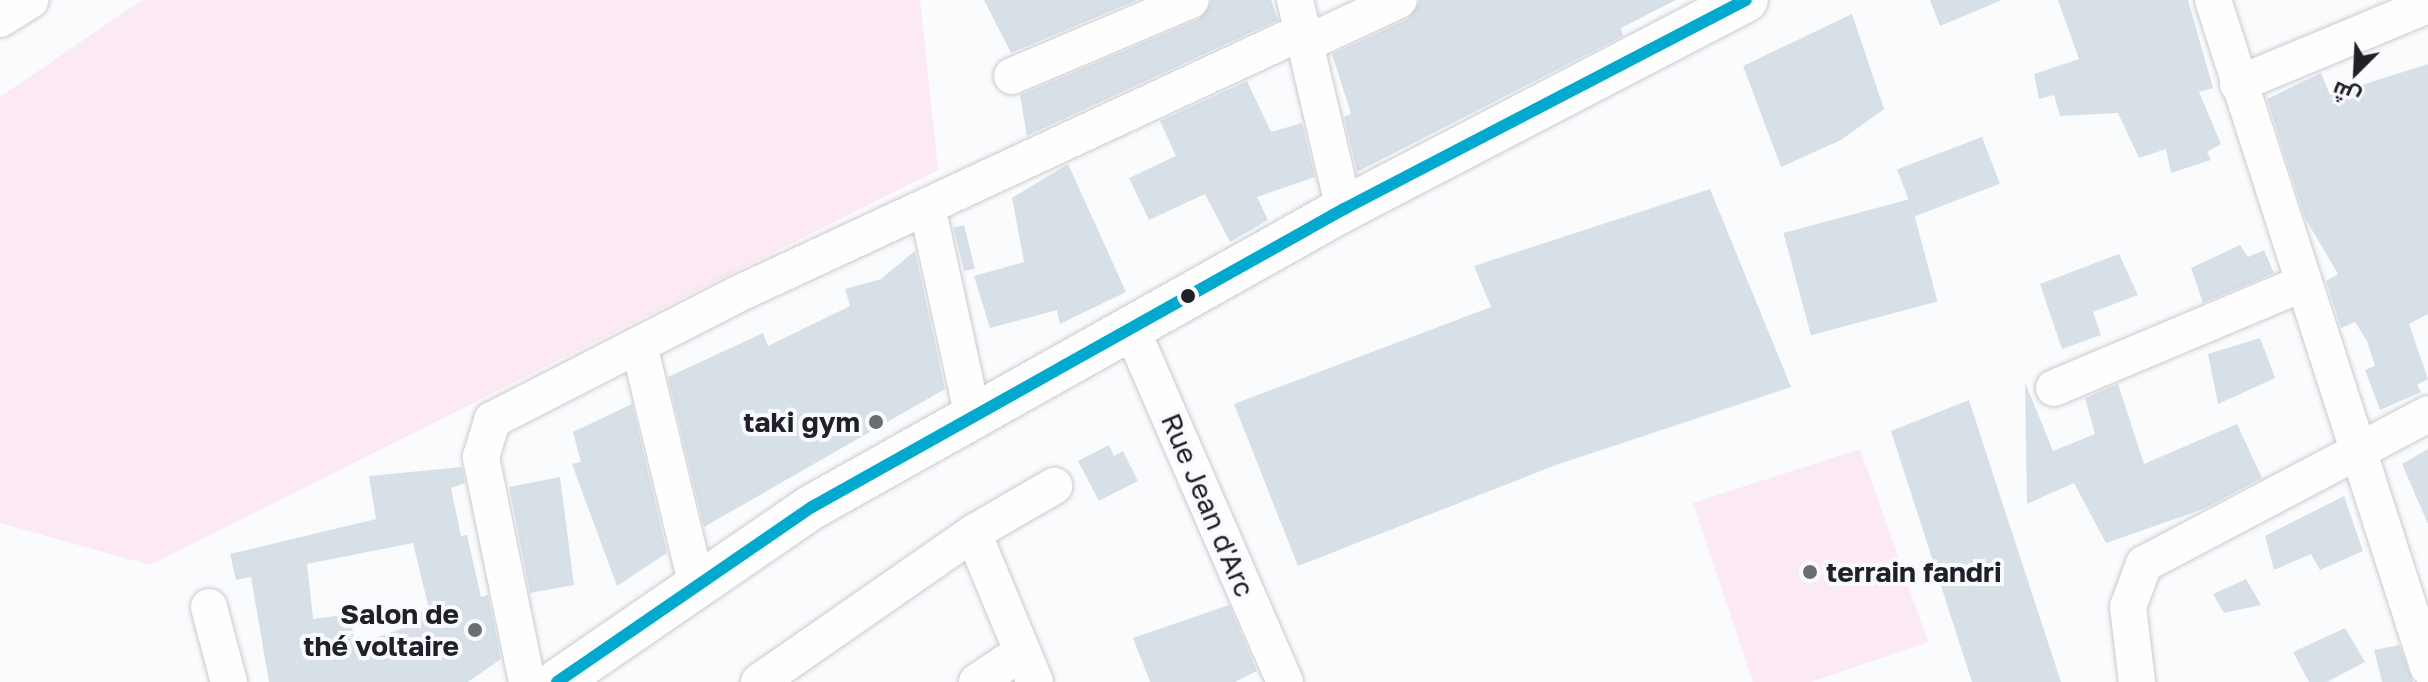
<!DOCTYPE html>
<meta charset="utf-8">
<style>
body{margin:0}
#map{position:relative;width:2428px;height:682px;overflow:hidden;background:#fafbfd;font-family:"Golos Text",Cairo,sans-serif}
div>[style]{position:absolute}
.green>*{inset:0;background:#fbe9f4}
.building>*{inset:0;background:#d7e0e7;transform-origin:0 0}
.roads{filter:drop-shadow(0 0 2px #cacbd0) drop-shadow(0 0 2px #cacbd0)}
.minor>*{height:36px;margin:-18px;padding:0 18px;transform-origin:18px;border-radius:18px;background:#fefeff}
.major>*{height:44px;margin:-22px;padding:0 22px;transform-origin:22px;border-radius:22px;background:#fefeff}
.bus-1>*{height:12px;margin:-6px;padding:0 6px;transform-origin:6px;border-radius:6px;background:#00a9ce}
.dots>*{width:22px;height:22px;translate:-50% -50%;box-sizing:border-box;border:4px solid #f9fafe;border-radius:50%}
span{translate:-50% -50%;white-space:nowrap;text-align:center;line-height:1.15;-webkit-text-stroke:8px #f9fafe;paint-order:stroke}
.poi-label{font-size:28px;color:#202128;font-weight:700}
.right{translate:-100% -50%;text-align:right}
.left{translate:0 -50%;text-align:left}
.street-label{font-size:28px;color:#202128}
.north{position:absolute;left:2316px;top:32px;width:80px;height:80px;-webkit-text-stroke:6px #f9fafe;paint-order:stroke;rotate:204deg;font-size:22px;font-weight:700;line-height:32px;text-align:center;color:#202128}
.north::after{content:'';display:block;margin:auto;width:28px;height:36px;background:#202128;clip-path:polygon(50% 0,100% 100%,50% 72%,0 100%)}
</style>
<div id="map">
<div class="green">
<div style="clip-path:polygon(142px 0,920px 0,938px 170px,150px 565px,0 523px,0 97px)"></div>
<div style="clip-path:polygon(1860px 449px,1928px 642px,1811px 682px,1753px 682px,1693px 503px)"></div>
</div>
<div class="building">
<div style="clip-path:polygon(984px 0,1137px 0,1011px 53px)"></div>
<div style="clip-path:polygon(1212px 0,1271px 0,1278px 20px,1027px 136px,1020px 95px,1199px 19px)"></div>
<div style="clip-path:polygon(1420px 0,1676px 0,1621px 28px,1623px 36px,1357px 172px,1344px 117px,1351px 114px,1332px 54px,1408px 19px)"></div>
<div style="clip-path:polygon(1930px 0,2002px 0,1940px 26px)"></div>
<div style="clip-path:polygon(2058px 0,2188px 0,2213px 88px,2199px 92px,2221px 144px,2207px 152px,2211px 160px,2171px 173px,2166px 149px,2139px 158px,2118px 113px,2060px 116px,2054px 95px,2039px 99px,2034px 74px,2079px 59px)"></div>
<div style="clip-path:polygon(1852px 14px,1884px 109px,1841px 140px,1781px 167px,1743px 66px)"></div>
<div style="clip-path:polygon(2428px 64px,2428px 314px,2409px 324px,2428px 379px,2417px 385px,2421px 392px,2380px 410px,2365px 370px,2375px 366px,2367px 341px,2355px 322px,2341px 328px,2326px 281px,2338px 274px,2305px 218px,2267px 99px,2321px 73px,2330px 95px)"></div>
<div style="clip-path:polygon(1247px 81px,1271px 132px,1302px 123px,1315px 177px,1257px 197px,1268px 220px,1230px 242px,1205px 194px,1149px 220px,1129px 178px,1176px 156px,1160px 121px)"></div>
<div style="left:1982px;top:137px;width:50px;height:91px;rotate:69deg"></div>
<div style="clip-path:polygon(1068px 164px,1126px 292px,1060px 324px,1057px 310px,990px 328px,974px 276px,1024px 262px,1012px 198px)"></div>
<div style="clip-path:polygon(1710px 189px,1791px 387px,1556px 465px,1298px 566px,1234px 404px,1491px 307px,1474px 266px)"></div>
<div style="left:1910px;top:199px;width:106px;height:131px;rotate:75deg"></div>
<div style="left:964px;top:225px;width:45px;height:11px;rotate:76deg"></div>
<div style="clip-path:polygon(2240px 245px,2248px 257px,2264px 250px,2274px 273px,2203px 303px,2191px 268px)"></div>
<div style="clip-path:polygon(915px 251px,945px 389px,704px 527px,668px 377px,763px 333px,768px 346px,850px 306px,845px 289px,881px 279px)"></div>
<div style="clip-path:polygon(2119px 254px,2138px 295px,2093px 312px,2101px 335px,2062px 349px,2040px 284px)"></div>
<div style="clip-path:polygon(2260px 338px,2275px 378px,2218px 404px,2208px 354px)"></div>
<div style="clip-path:polygon(2025px 382px,2053px 451px,2095px 434px,2085px 398px,2118px 384px,2144px 464px,2237px 424px,2262px 478px,2201px 510px,2106px 543px,2074px 483px,2027px 504px)"></div>
<div style="clip-path:polygon(1969px 400px,2003px 505px,2061px 682px,1972px 682px,1891px 431px)"></div>
<div style="clip-path:polygon(632px 404px,667px 553px,617px 586px,572px 464px,581px 462px,573px 432px)"></div>
<div style="clip-path:polygon(1109px 445px,1114px 456px,1123px 451px,1138px 481px,1099px 501px,1078px 461px)"></div>
<div style="clip-path:polygon(2428px 449px,2428px 524px,2402px 464px)"></div>
<div style="clip-path:polygon(evenodd,462px 467px,465px 483px,451px 488px,461px 536px,467px 535px,481px 597px,488px 595px,501px 659px,468px 682px,269px 682px,251px 577px,236px 580px,230px 554px,376px 519px,369px 476px,462px 467px,413px 543px,429px 609px,407px 617px,409px 626px,355px 645px,350px 614px,313px 619px,307px 564px,413px 543px)"></div>
<div style="clip-path:polygon(560px 477px,574px 585px,530px 593px,509px 487px)"></div>
<div style="clip-path:polygon(2344px 496px,2363px 551px,2320px 570px,2311px 554px,2274px 570px,2265px 536px)"></div>
<div style="clip-path:polygon(2246px 579px,2261px 605px,2224px 613px,2213px 594px)"></div>
<div style="clip-path:polygon(1229px 605px,1257px 671px,1235px 682px,1150px 682px,1133px 638px)"></div>
<div style="clip-path:polygon(2345px 628px,2365px 662px,2327px 682px,2309px 682px,2293px 652px)"></div>
<div style="clip-path:polygon(2399px 645px,2413px 682px,2382px 682px,2374px 650px)"></div>
</div>
<div class="roads">
<div class="minor">
<div style="left:1295px;top:0;width:215px;rotate:76.8deg"></div>
<div style="left:2213px;top:0;width:701px;rotate:72.13deg"></div>
<div style="left:0;top:19px;width:36px;rotate:-32deg"></div>
<div style="left:1309px;top:42px;width:99px;rotate:-25deg"></div>
<div style="left:1012px;top:76px;width:194px;rotate:-23deg"></div>
<div style="left:2238px;top:84px;width:206px;rotate:-22.6deg"></div>
<div style="left:928px;top:211px;width:211px;rotate:77.7deg"></div>
<div style="left:1131px;top:328px;width:386px;rotate:66.5deg"></div>
<div style="left:639px;top:345px;width:245px;rotate:76.5deg"></div>
<div style="left:2054px;top:388px;width:268px;rotate:-22.8deg"></div>
<div style="left:973px;top:533px;width:161px;rotate:67.4deg"></div>
<div style="left:209px;top:607px;width:78px;rotate:75.1deg"></div>
<div style="left:527px;top:682px;width:230px;rotate:-101.6deg"></div>
<div style="left:481px;top:457px;width:39px;rotate:-73deg"></div>
<div style="left:492px;top:420px;width:276px;rotate:-27.1deg"></div>
<div style="left:738px;top:294px;width:626px;rotate:-24.93deg"></div>
<div style="left:759px;top:682px;width:261px;rotate:-34.8deg"></div>
<div style="left:973px;top:533px;width:94px;rotate:-30.1deg"></div>
<div style="left:977px;top:682px;width:54px;rotate:-33.7deg"></div>
<div style="left:2137px;top:682px;width:76px;rotate:-96.8deg"></div>
<div style="left:2128px;top:607px;width:46px;rotate:-69.6deg"></div>
<div style="left:2144px;top:564px;width:321px;rotate:-27.8deg"></div>
</div>
<div class="major">
<div style="left:557px;top:682px;width:309px;rotate:-34.5deg"></div>
<div style="left:812px;top:507px;width:610px;rotate:-29.26deg"></div>
<div style="left:1344px;top:209px;width:453px;rotate:-27.5deg"></div>
</div>
</div>
<div class="bus-1">
<div style="left:557px;top:682px;width:309px;rotate:-34.5deg"></div>
<div style="left:812px;top:507px;width:610px;rotate:-29.26deg"></div>
<div style="left:1344px;top:209px;width:453px;rotate:-27.5deg"></div>
</div>
<div class="dots">
<div style="left:1188px;top:296px;background:#202128"></div>
<div style="left:876px;top:422px;background:#6c6d73"></div>
<div style="left:1810px;top:572px;background:#6c6d73"></div>
<div style="left:475px;top:630px;background:#6c6d73"></div>
</div>
<div class="poi-label">
<span class="right" style="left:860px;top:422px">taki gym</span>
<span class="left" style="left:1826px;top:572px">terrain fandri</span>
<span class="right" style="left:459px;top:630px">Salon de<br>thé voltaire</span>
</div>
<div class="street-label">
<span style="left:1208px;top:505px;rotate:67deg">Rue Jean d'Arc</span>
</div>
<div class="north">ش</div>
</div>
